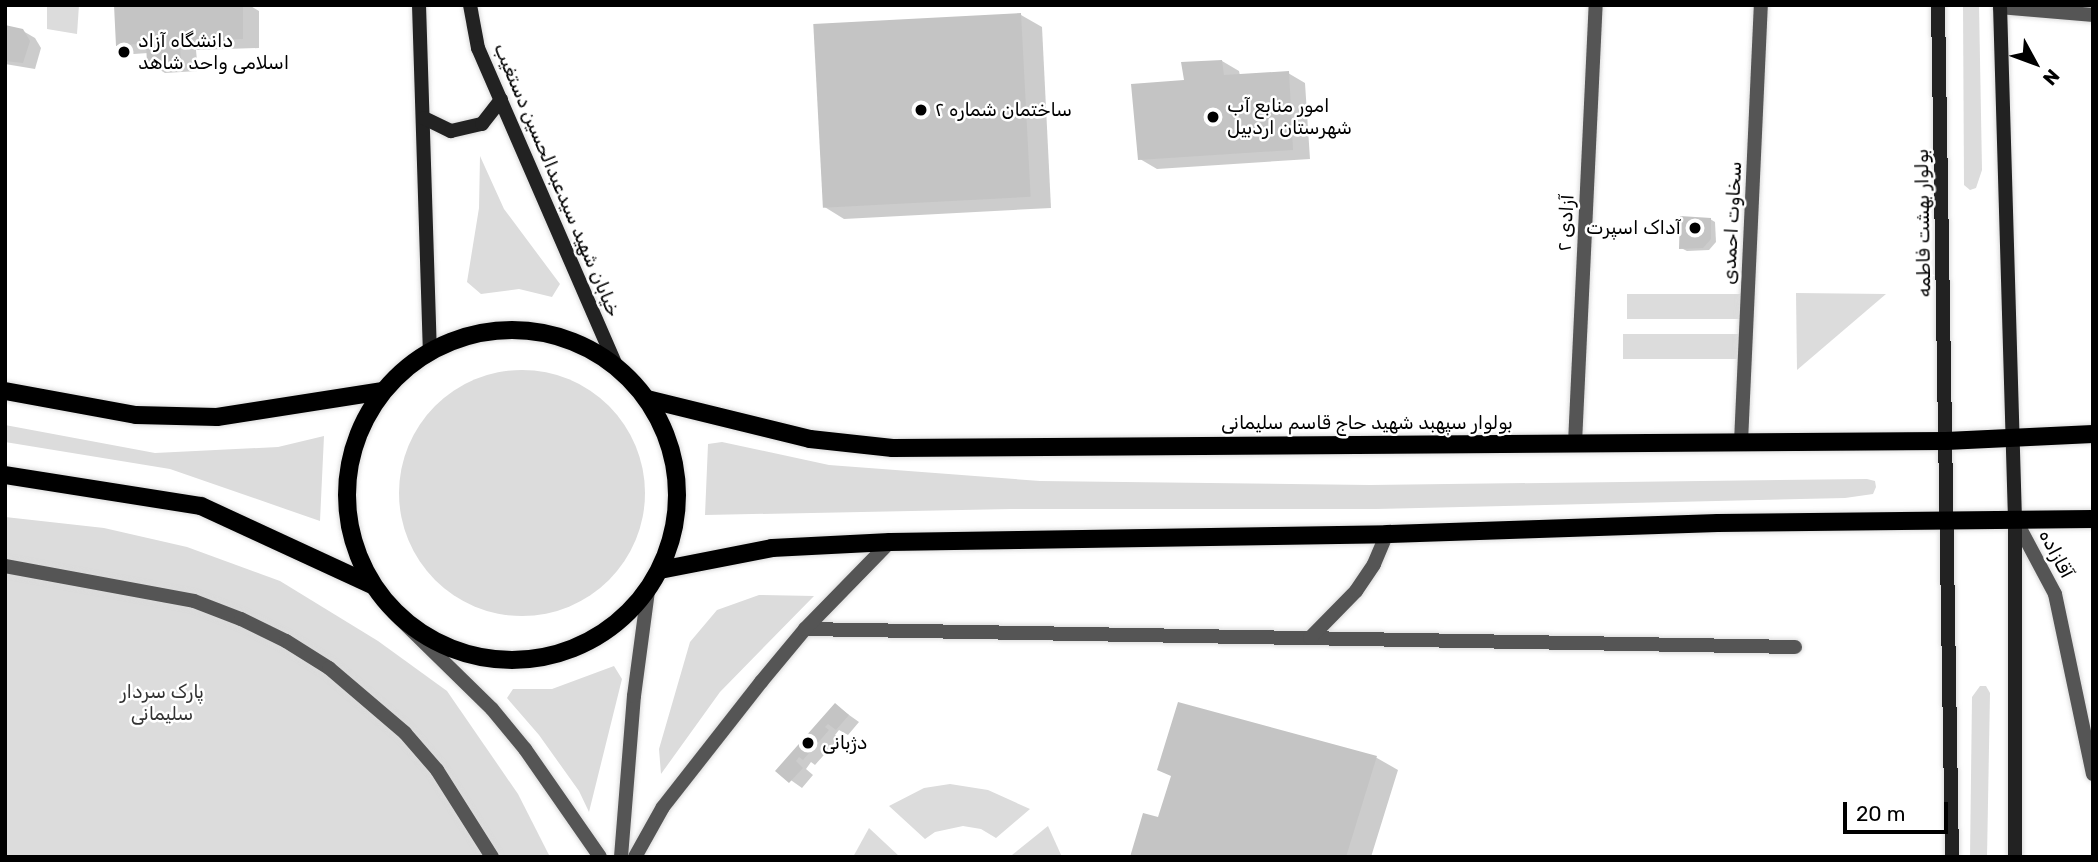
<!DOCTYPE html>
<meta charset="utf-8">
<style>
body{margin:0}
#map{position:relative;width:2098px;height:862px;overflow:hidden;background:#fff;font-family:Rubik,"Noto Naskh Arabic",sans-serif}
div>[style]{position:absolute}
.green>*{inset:0;background:#dcdcdc;transform-origin:0 0}
.round{border-radius:50%}
.shadow>*{inset:0;background:#0003}
.building>*{inset:0;background:#c4c4c4;transform-origin:0 0}
.roads{filter:drop-shadow(0 0 2px #dbdbdb) drop-shadow(0 0 2px #dbdbdb)}
.minor>*{height:14px;margin:-7px;padding:0 7px;transform-origin:7px;border-radius:7px;background:#555}
.tertiary>*{height:14px;margin:-7px;padding:0 7px;transform-origin:7px;border-radius:7px;background:#555}
.secondary>*{height:14px;margin:-7px;padding:0 7px;transform-origin:7px;border-radius:7px;background:#222}
.primary>*{height:18px;margin:-9px;padding:0 9px;transform-origin:9px;border-radius:9px;background:#000}
.primary>.ring{margin:-9px;padding:0;box-sizing:content-box;background:none;border:18px solid #000;border-radius:50%}
.dots>*{width:19px;height:19px;translate:-50% -50%;box-sizing:border-box;border:4px solid #fff;border-radius:50%}
span{translate:-50% -50%;white-space:nowrap;text-align:center;line-height:1.15;-webkit-text-stroke:5px #fff;paint-order:stroke}
.poi-label{font-size:19px;color:#000}
.left{translate:0 -50%;text-align:left}
.right{translate:-100% -50%;text-align:right}
.street-label{font-size:19px;color:#000}
.park-label{font-size:19px;color:#333}
.frame{position:absolute;inset:0;border:7px solid #000;pointer-events:none}
.north{position:absolute;left:2000px;top:28px;width:70px;height:70px;-webkit-text-stroke:5px #fff;paint-order:stroke;rotate:131deg;font-size:19px;font-weight:700;line-height:28px;text-align:center;color:#000}
.north::after{content:'';display:block;margin:auto;width:24px;height:32px;background:#000;clip-path:polygon(50% 0,100% 100%,50% 72%,0 100%)}
.scale{position:absolute;left:1843px;top:802px;width:105px;height:32px;box-sizing:border-box;border:4px solid #000;border-top:0;padding-left:9px;font-size:21px;line-height:24px;white-space:nowrap;color:#000;-webkit-text-stroke:5px #fff;paint-order:stroke}
</style>
<div id="map">
<div class="green">
<div style="clip-path:polygon(47px 5px,79px 5px,77px 34px,47px 29px)"></div>
<div style="clip-path:polygon(1963px 5px,1979px 5px,1982px 170px,1976px 188px,1970px 190px,1964px 185px)"></div>
<div style="clip-path:polygon(480px 156px,504px 209px,560px 284px,552px 297px,519px 289px,481px 294px,467px 282px,479px 208px)"></div>
<div style="clip-path:polygon(1796px 293px,1886px 294px,1797px 370px)"></div>
<div style="left:1742px;top:294px;width:25px;height:115px;rotate:90deg"></div>
<div style="left:1739px;top:334px;width:25px;height:116px;rotate:90deg"></div>
<div class="round" style="left:399px;top:370px;width:246px;height:246px"></div>
<div style="clip-path:polygon(5px 425px,155px 453px,278px 447px,324px 436px,320px 521px,170px 469px,5px 442px)"></div>
<div style="clip-path:polygon(722px 442px,829px 465px,1040px 481px,1370px 485px,1867px 479px,1875px 481px,1876px 487px,1873px 494px,1845px 498px,1376px 509px,1011px 509px,705px 515px,708px 444px)"></div>
<div style="clip-path:polygon(5px 517px,104px 528px,187px 547px,280px 581px,378px 641px,447px 691px,518px 794px,550px 857px,5px 857px)"></div>
<div style="clip-path:polygon(759px 595px,814px 596px,720px 692px,661px 774px,659px 749px,690px 642px,717px 610px)"></div>
<div style="clip-path:polygon(614px 666px,622px 679px,589px 812px,579px 791px,539px 735px,507px 698px,513px 689px,552px 689px)"></div>
<div style="clip-path:polygon(1980px 686px,1986px 686px,1990px 693px,1987px 857px,1970px 857px,1972px 697px)"></div>
<div style="clip-path:polygon(950px 784px,988px 790px,1030px 809px,996px 838px,981px 829px,963px 826px,935px 832px,925px 839px,889px 806px,924px 788px)"></div>
<div style="clip-path:polygon(1048px 826px,1062px 857px,1013px 857px,1012px 855px)"></div>
<div style="clip-path:polygon(869px 828px,900px 857px,853px 857px)"></div>
</div>
<div class="shadow">
<div style="clip-path:polygon(116px 5px,249px 5px,259px 11px,259px 48px,196px 50px,198px 71px,165px 73px,149px 63px,148px 53px,134px 54px,118px 45px)"></div>
<div style="clip-path:polygon(1021px 15px,1042px 27px,1051px 208px,844px 219px,823px 206px)"></div>
<div style="clip-path:polygon(5px 27px,23px 31px,35px 38px,41px 48px,35px 69px,5px 64px)"></div>
<div style="clip-path:polygon(1222px 61px,1239px 71px,1240px 76px,1288px 73px,1305px 83px,1310px 159px,1157px 169px,1140px 159px,1186px 81px)"></div>
<div style="clip-path:polygon(1710px 219px,1715px 222px,1716px 242px,1709px 250px,1687px 251px,1681px 248px)"></div>
<div style="clip-path:polygon(1179px 704px,1377px 758px,1398px 770px,1371px 857px,1132px 857px,1159px 819px,1173px 777px)"></div>
<div style="clip-path:polygon(835px 705px,859px 722px,848px 735px,839px 730px,835px 735px,839px 738px,815px 765px,811px 762px,806px 769px,813px 775px,802px 788px,778px 771px)"></div>
</div>
<div class="building">
<div style="clip-path:polygon(114px 5px,243px 5px,243px 39px,180px 41px,181px 62px,147px 64px,146px 43px,116px 46px)"></div>
<div style="left:1021px;top:13px;width:184px;height:208px;rotate:87deg"></div>
<div style="clip-path:polygon(5px 25px,23px 29px,30px 41px,23px 63px,5px 61px)"></div>
<div style="clip-path:polygon(1222px 60px,1224px 75px,1289px 71px,1293px 150px,1138px 160px,1131px 84px,1184px 80px,1181px 62px)"></div>
<div style="clip-path:polygon(1680px 216px,1711px 218px,1711px 239px,1703px 248px,1679px 249px)"></div>
<div style="clip-path:polygon(1178px 702px,1377px 756px,1346px 857px,1130px 857px,1143px 813px,1158px 817px,1171px 776px,1157px 770px)"></div>
<div style="clip-path:polygon(835px 703px,849px 715px,836px 730px,828px 724px,825px 727px,829px 730px,803px 760px,799px 757px,796px 761px,803px 768px,789px 783px,775px 771px)"></div>
</div>
<div class="roads">
<div class="minor">
<div style="left:2000px;top:7px;width:93px;rotate:4.9deg"></div>
<div style="left:1741px;top:442px;width:437px;rotate:-87.4deg"></div>
<div style="left:1575px;top:443px;width:439px;rotate:-87.3deg"></div>
<div style="left:5px;top:566px;width:192px;rotate:10.5deg"></div>
<div style="left:194px;top:601px;width:50px;rotate:21deg"></div>
<div style="left:241px;top:619px;width:50px;rotate:26.1deg"></div>
<div style="left:286px;top:641px;width:51px;rotate:32.1deg"></div>
<div style="left:329px;top:668px;width:100px;rotate:40.5deg"></div>
<div style="left:405px;top:733px;width:49px;rotate:49.1deg"></div>
<div style="left:437px;top:770px;width:103px;rotate:57.7deg"></div>
</div>
<div class="tertiary">
<div style="left:2015px;top:519px;width:85px;rotate:61.9deg"></div>
<div style="left:2055px;top:594px;width:184px;rotate:78.1deg"></div>
<div style="left:396px;top:615px;width:134px;rotate:44.4deg"></div>
<div style="left:492px;top:709px;width:52px;rotate:50.5deg"></div>
<div style="left:525px;top:749px;width:131px;rotate:55.2deg"></div>
<div style="left:805px;top:629px;width:990px;rotate:1.04deg"></div>
<div style="left:1310px;top:638px;width:66px;rotate:-45.6deg"></div>
<div style="left:1356px;top:591px;width:32px;rotate:-56deg"></div>
<div style="left:1374px;top:564px;width:33px;rotate:-67deg"></div>
<div style="left:621px;top:857px;width:162px;rotate:-85.4deg"></div>
<div style="left:634px;top:696px;width:106px;rotate:-82.4deg"></div>
<div style="left:635px;top:857px;width:57px;rotate:-60.8deg"></div>
<div style="left:663px;top:807px;width:159px;rotate:-51.9deg"></div>
<div style="left:761px;top:682px;width:69px;rotate:-50.3deg"></div>
<div style="left:805px;top:629px;width:122px;rotate:-45.7deg"></div>
</div>
<div class="secondary">
<div style="left:419px;top:5px;width:346px;rotate:88.2deg"></div>
<div style="left:470px;top:5px;width:44px;rotate:79.5deg"></div>
<div style="left:478px;top:48px;width:348px;rotate:66.5deg"></div>
<div style="left:1938px;top:5px;width:852px;rotate:89.06deg"></div>
<div style="left:2000px;top:5px;width:514px;rotate:88.33deg"></div>
<div style="left:2015px;top:519px;width:338px;rotate:90deg"></div>
<div style="left:424px;top:118px;width:30px;rotate:26deg"></div>
<div style="left:451px;top:131px;width:32px;rotate:-13deg"></div>
<div style="left:482px;top:124px;width:31px;rotate:-52deg"></div>
</div>
<div class="primary">
<div class="ring" style="left:347px;top:330px;width:312px;height:312px"></div>
<div style="left:5px;top:391px;width:133px;rotate:10.4deg"></div>
<div style="left:136px;top:415px;width:81px;rotate:1.4deg"></div>
<div style="left:217px;top:417px;width:168px;rotate:-8.9deg"></div>
<div style="left:647px;top:399px;width:168px;rotate:13.8deg"></div>
<div style="left:810px;top:439px;width:83px;rotate:6.2deg"></div>
<div style="left:893px;top:448px;width:1053px;rotate:-0.38deg"></div>
<div style="left:1946px;top:441px;width:147px;rotate:-2.7deg"></div>
<div style="left:5px;top:475px;width:198px;rotate:9deg"></div>
<div style="left:201px;top:506px;width:188px;rotate:24.8deg"></div>
<div style="left:660px;top:570px;width:114px;rotate:-11.1deg"></div>
<div style="left:772px;top:548px;width:118px;rotate:-2.9deg"></div>
<div style="left:890px;top:542px;width:497px;rotate:-0.9deg"></div>
<div style="left:1387px;top:534px;width:331px;rotate:-1.9deg"></div>
<div style="left:1718px;top:523px;width:375px;rotate:-0.6deg"></div>
</div>
</div>
<div class="dots">
<div style="left:124px;top:52px;background:#000"></div>
<div style="left:921px;top:110px;background:#000"></div>
<div style="left:1213px;top:117px;background:#000"></div>
<div style="left:1695px;top:228px;background:#000"></div>
<div style="left:808px;top:743px;background:#000"></div>
</div>
<div class="poi-label">
<span class="left" style="left:138px;top:52px">دانشگاه آزاد<br>اسلامی واحد شاهد</span>
<span class="left" style="left:1227px;top:117px">امور منابع آب<br>شهرستان اردبیل</span>
<span class="left" style="left:935px;top:110px">ساختمان شماره ۲</span>
<span class="right" style="left:1681px;top:228px">آداک اسپرت</span>
<span class="left" style="left:822px;top:743px">دژبانی</span>
</div>
<div class="street-label">
<span style="left:557px;top:180px;rotate:67deg">خیابان شهید سیدعبدالحسین دستغیب</span>
<span style="left:1566px;top:223px;rotate:-87deg">آزادی ۲</span>
<span style="left:1732px;top:223px;rotate:-87deg">سخاوت احمدی</span>
<span style="left:1923px;top:223px;rotate:-91deg">بولوار بهشت فاطمه</span>
<span style="left:1367px;top:423px">بولوار سپهبد شهید حاج قاسم سلیمانی</span>
<span style="left:2056px;top:554px;rotate:62deg">آقازاده</span>
</div>
<div class="park-label">
<span style="left:162px;top:703px">پارک سردار<br>سلیمانی</span>
</div>
<div class="frame"></div>
<div class="north">N</div>
<div class="scale">20 m</div>
</div>
